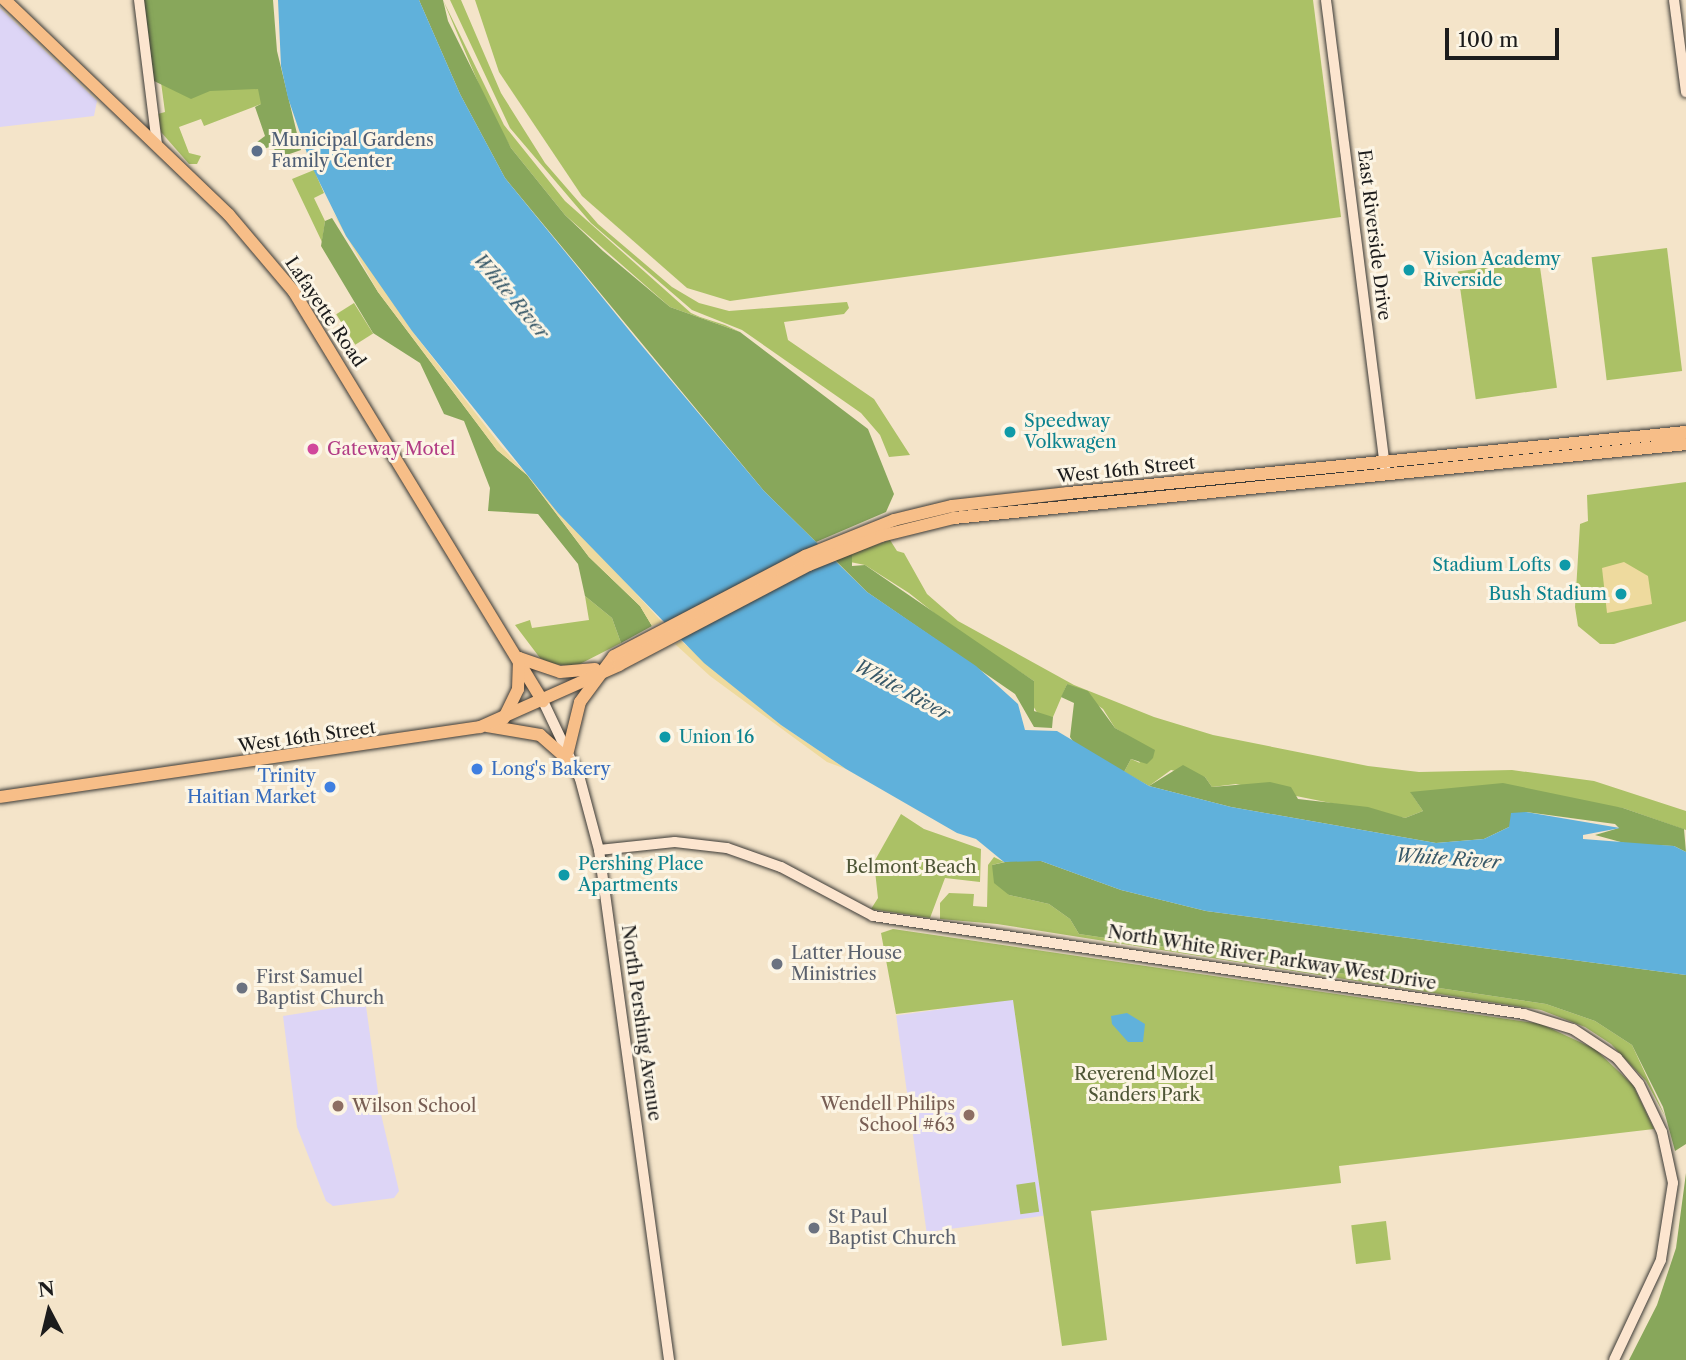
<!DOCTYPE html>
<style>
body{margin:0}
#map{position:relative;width:1686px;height:1360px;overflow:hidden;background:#f4e4c9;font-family:"Libre Caslon Text",serif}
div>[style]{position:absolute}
.built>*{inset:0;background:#ddd5f6;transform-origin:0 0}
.green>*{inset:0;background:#abc166;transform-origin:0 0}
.forest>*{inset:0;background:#88a75b}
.sand>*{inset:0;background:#eeda9e}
.water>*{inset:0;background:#60b1db}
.roads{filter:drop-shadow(0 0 2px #3c3a36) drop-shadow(0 0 2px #3c3a36)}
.secondary>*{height:10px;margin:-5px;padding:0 5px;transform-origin:5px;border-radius:5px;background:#fce5cf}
.primary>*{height:12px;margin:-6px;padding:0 6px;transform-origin:6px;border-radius:6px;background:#f7be88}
.dots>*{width:19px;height:19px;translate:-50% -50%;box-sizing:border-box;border:4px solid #fcf5e5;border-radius:50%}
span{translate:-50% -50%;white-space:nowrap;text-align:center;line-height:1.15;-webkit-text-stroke:6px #fcf5e5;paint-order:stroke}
.service-label{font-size:18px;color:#4e5e75}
.left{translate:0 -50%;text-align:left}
.street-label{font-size:18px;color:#1c1c1c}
.culture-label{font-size:18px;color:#0d838f}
.right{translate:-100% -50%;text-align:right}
.hotel-label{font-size:18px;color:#b23c85}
.shop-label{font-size:18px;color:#366cbe}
.park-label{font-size:18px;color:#4e5636}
.worship-label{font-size:18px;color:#5b616d}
.education-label{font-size:18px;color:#785e54}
.water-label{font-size:19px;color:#375868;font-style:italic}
.north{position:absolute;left:14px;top:1276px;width:70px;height:70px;-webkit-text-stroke:5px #fcf5e5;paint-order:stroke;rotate:353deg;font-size:19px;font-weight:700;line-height:28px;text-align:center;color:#1c1c1c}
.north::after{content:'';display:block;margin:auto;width:24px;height:32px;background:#1c1c1c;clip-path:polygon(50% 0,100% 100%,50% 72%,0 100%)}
.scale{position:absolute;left:1445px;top:28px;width:114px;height:32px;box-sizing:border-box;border:4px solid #1c1c1c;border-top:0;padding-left:9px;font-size:21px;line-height:24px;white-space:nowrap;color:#1c1c1c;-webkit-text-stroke:5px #fcf5e5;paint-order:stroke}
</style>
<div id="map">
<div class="built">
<div style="clip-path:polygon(0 8px,97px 101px,94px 116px,0 127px)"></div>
<div style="left:1013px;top:999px;width:219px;height:118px;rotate:82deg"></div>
<div style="clip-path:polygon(359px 1004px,366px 1006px,381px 1114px,399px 1191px,394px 1198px,333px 1206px,326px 1201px,297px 1127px,283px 1016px)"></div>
</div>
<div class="green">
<div style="clip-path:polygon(150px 0,271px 0,261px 104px,204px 126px,201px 119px,179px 127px,189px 153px,201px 156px,197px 164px,189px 164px,161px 132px,158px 114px,165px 112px)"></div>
<div style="clip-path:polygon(443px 0,504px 125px,565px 201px,691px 313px,700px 317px,725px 325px,740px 332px,670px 307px,565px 215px,511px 148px,492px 115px)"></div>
<div style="clip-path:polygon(450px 0,461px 0,501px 93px,545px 163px,598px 224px,672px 287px,699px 303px,729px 311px,847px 302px,849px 308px,844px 314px,784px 322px,788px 340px,874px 399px,910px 455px,889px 457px,880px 435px,861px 413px,742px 330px,692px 310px,591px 223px,510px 128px)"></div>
<div style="clip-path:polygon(475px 0,1313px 0,1341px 217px,730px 301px,687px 288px,582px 196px,499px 72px)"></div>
<div style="clip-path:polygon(314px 170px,324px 193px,314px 198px,325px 221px,322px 242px,292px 179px)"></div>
<div style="left:1667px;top:248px;width:124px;height:76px;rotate:83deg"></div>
<div style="left:1539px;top:260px;width:129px;height:82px;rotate:82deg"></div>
<div style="left:354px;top:303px;width:36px;height:21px;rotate:58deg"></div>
<div style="clip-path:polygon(1686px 482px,1686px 621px,1614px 644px,1600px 644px,1578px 626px,1575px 607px,1580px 524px,1588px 521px,1587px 495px)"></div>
<div style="clip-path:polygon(890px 540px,897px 551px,904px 553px,927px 594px,958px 621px,1074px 685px,1154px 717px,1213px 735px,1368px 766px,1419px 772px,1512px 770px,1594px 781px,1686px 811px,1686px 830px,1623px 808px,1411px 793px,1423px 811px,1405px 818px,1236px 784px,1212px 787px,1205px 777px,1171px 770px,1149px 786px,1124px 772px,1131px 759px,1140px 763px,1125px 734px,1115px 728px,1103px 709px,1067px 684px,1053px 717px,1039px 716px,1032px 704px,1034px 681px,957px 631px,909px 593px,865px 565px,850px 562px,852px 553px)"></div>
<div style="clip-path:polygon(585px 596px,612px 618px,621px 643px,576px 666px,551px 664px,540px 658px,515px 625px,530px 620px,532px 628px,589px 620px)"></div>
<div style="clip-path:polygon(901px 814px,924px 829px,981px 849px,980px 882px,945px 878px,930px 918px,871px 909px,878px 898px,874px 862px)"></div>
<div style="clip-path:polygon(994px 857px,1004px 862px,992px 865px,1009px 895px,1049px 904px,1070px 919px,1079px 934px,1546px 1004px,1595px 1021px,1632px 1045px,1666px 1118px,1646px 1081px,1611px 1044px,1585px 1027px,1541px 1010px,997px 924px,940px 919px,940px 903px,949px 893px,974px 894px,973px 906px,987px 907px,988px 865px)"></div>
<div style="clip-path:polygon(893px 929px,1541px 1024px,1595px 1049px,1633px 1085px,1654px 1129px,1339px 1166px,1341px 1183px,1091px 1211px,1107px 1340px,1062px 1346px,1013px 1000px,896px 1014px,881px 933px)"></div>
<div style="left:1035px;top:1182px;width:30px;height:19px;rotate:82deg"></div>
<div style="left:1386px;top:1221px;width:39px;height:35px;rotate:83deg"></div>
</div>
<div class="forest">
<div style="clip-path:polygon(144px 0,273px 0,277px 51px,301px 150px,278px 158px,273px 146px,260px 150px,257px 142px,265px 136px,255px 107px,261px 104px,258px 89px,210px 91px,191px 99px,154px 81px)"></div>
<div style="clip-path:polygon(419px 0,443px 0,448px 21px,511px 148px,565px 215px,603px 251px,670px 307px,740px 332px,868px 429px,894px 494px,886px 512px,816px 542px,764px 491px,505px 178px,460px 94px)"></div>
<div style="clip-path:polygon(332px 218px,378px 292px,497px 450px,527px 475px,589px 557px,640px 606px,652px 626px,621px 643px,612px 618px,585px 596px,578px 564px,538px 514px,488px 511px,490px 488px,464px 421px,444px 414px,420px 363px,373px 333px,321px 246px,325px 221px)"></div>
<div style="clip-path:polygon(852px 553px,852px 566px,865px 565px,1034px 681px,1034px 711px,1053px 717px,1052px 728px,1034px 727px,1015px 694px,867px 592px,835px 560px)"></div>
<div style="clip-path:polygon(1067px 684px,1088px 691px,1115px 728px,1155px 750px,1153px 758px,1147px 764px,1131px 759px,1124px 772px,1076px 746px,1070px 737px,1074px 703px,1061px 697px)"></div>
<div style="clip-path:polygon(1183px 765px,1205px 777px,1212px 787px,1270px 782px,1291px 787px,1298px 799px,1368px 807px,1405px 818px,1423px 811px,1410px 792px,1503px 783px,1623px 808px,1684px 829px,1686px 852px,1674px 846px,1628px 844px,1595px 835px,1619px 828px,1615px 824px,1526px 812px,1509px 827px,1484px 839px,1436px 843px,1231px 807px,1149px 786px)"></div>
<div style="clip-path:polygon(1010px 861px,1041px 861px,1121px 890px,1206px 911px,1686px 975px,1686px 1144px,1675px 1151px,1663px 1107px,1632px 1045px,1595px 1021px,1546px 1004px,1079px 934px,1070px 919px,1049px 904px,1009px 895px,994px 883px,992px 865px)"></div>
<div style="clip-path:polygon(1686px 1173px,1686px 1360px,1629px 1360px,1657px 1305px,1676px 1248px)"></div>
</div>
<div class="sand">
<div style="clip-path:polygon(332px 211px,412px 331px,501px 446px,662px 622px,652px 626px,640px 606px,589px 557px,527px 475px,497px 450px,378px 292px)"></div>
<div style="clip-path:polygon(1624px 562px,1648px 576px,1652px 604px,1607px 613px,1602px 568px)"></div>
<div style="clip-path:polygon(681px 641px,781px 725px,846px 769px,827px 762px,710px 676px,675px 644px)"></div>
</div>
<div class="water">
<div style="clip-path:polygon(278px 0,419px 0,460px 94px,505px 178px,637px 340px,764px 491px,867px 592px,976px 666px,1018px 704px,1025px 730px,1057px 731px,1149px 786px,1231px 807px,1436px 843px,1484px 839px,1509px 827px,1511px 813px,1526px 812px,1620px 828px,1583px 835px,1583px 839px,1674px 846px,1686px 852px,1686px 975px,1206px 911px,1121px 890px,1041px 861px,1004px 862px,976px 839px,957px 833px,846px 769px,781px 725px,704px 663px,558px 513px,412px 331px,346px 236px,311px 165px,288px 98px,281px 66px)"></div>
<div style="clip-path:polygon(1127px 1013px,1145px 1024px,1143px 1042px,1128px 1042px,1112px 1024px,1111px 1016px)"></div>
</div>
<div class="roads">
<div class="secondary">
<div style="left:139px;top:0;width:146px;rotate:82.9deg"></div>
<div style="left:1326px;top:0;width:472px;rotate:82.8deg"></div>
<div style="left:1674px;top:0;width:93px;rotate:82.6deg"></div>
<div style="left:543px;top:701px;width:86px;rotate:64.6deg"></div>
<div style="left:580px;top:779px;width:73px;rotate:75deg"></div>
<div style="left:599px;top:850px;width:515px;rotate:82.18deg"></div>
<div style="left:599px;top:850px;width:76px;rotate:-6deg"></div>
<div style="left:675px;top:842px;width:52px;rotate:6.6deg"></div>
<div style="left:727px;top:848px;width:57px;rotate:19.4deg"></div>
<div style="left:781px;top:867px;width:104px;rotate:28deg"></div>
<div style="left:873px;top:916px;width:658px;rotate:8.56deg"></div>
<div style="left:1524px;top:1014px;width:51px;rotate:17deg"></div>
<div style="left:1573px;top:1029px;width:53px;rotate:33.4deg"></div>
<div style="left:1617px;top:1058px;width:34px;rotate:50deg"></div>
<div style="left:1639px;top:1084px;width:53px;rotate:64.4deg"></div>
<div style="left:1662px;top:1132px;width:52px;rotate:77.8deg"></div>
<div style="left:1673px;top:1183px;width:78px;rotate:98.9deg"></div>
<div style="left:1661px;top:1260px;width:110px;rotate:115.2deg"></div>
</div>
<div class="primary">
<div style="left:5px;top:0;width:310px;rotate:43.8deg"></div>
<div style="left:229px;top:215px;width:101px;rotate:49.8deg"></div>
<div style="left:294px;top:292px;width:479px;rotate:58.7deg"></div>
<div style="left:519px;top:658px;width:43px;rotate:18.9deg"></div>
<div style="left:560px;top:672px;width:35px;rotate:-5deg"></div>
<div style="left:504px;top:718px;width:32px;rotate:-64deg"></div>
<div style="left:518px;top:689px;width:31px;rotate:-88deg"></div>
<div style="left:487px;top:726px;width:54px;rotate:9.6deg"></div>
<div style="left:540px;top:735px;width:44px;rotate:41.3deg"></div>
<div style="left:568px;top:751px;width:50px;rotate:-76.2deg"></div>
<div style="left:580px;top:702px;width:57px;rotate:-53.5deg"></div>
<div style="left:614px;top:656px;width:216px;rotate:-27.6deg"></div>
<div style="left:805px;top:556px;width:96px;rotate:-22deg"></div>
<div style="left:894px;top:520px;width:60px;rotate:-13.6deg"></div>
<div style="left:952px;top:506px;width:117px;rotate:-6.4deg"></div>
<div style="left:1068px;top:493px;width:621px;rotate:-5.64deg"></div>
<div style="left:0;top:797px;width:485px;rotate:-8.3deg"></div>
<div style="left:480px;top:727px;width:152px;rotate:-24deg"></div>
<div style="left:619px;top:665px;width:215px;rotate:-27.8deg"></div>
<div style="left:809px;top:565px;width:78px;rotate:-21.9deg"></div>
<div style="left:881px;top:536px;width:75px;rotate:-13.9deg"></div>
<div style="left:954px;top:518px;width:736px;rotate:-5.77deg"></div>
</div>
</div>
<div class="dots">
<div style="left:257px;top:151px;background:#5c6f8a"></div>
<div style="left:1409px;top:270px;background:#0f9aa8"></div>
<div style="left:1010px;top:432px;background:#0f9aa8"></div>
<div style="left:313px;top:449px;background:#d1479c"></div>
<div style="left:1565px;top:565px;background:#0f9aa8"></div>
<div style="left:1621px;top:594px;background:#0f9aa8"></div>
<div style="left:665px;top:737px;background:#0f9aa8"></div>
<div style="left:477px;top:769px;background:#3f7fe0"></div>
<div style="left:330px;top:787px;background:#3f7fe0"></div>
<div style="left:564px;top:875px;background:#0f9aa8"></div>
<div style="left:777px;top:964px;background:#6b7280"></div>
<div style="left:242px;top:988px;background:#6b7280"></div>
<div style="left:338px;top:1106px;background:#8d6e63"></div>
<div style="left:969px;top:1115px;background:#8d6e63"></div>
<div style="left:814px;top:1228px;background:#6b7280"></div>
</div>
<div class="service-label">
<span class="left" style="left:271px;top:151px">Municipal Gardens<br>Family Center</span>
</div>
<div class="street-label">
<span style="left:1374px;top:235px;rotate:83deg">East Riverside Drive</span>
<span style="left:325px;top:312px;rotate:56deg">Lafayette Road</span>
<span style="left:1126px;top:470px;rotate:-6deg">West 16th Street</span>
<span style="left:307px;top:737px;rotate:-8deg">West 16th Street</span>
<span style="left:1272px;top:958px;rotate:9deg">North White River Parkway West Drive</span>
<span style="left:641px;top:1023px;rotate:82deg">North Pershing Avenue</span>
</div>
<div class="culture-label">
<span class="left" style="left:1423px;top:270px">Vision Academy<br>Riverside</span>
<span class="left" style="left:1024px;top:432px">Speedway<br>Volkwagen</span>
<span class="right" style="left:1551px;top:565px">Stadium Lofts</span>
<span class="right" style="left:1607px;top:594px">Bush Stadium</span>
<span class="left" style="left:679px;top:737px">Union 16</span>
<span class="left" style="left:578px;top:875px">Pershing Place<br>Apartments</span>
</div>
<div class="hotel-label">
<span class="left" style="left:327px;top:449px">Gateway Motel</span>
</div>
<div class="shop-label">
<span class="left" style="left:491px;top:769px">Long's Bakery</span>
<span class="right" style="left:316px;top:787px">Trinity<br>Haitian Market</span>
</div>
<div class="park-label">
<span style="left:911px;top:867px">Belmont Beach</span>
<span style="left:1144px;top:1085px">Reverend Mozel<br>Sanders Park</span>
</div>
<div class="worship-label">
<span class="left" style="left:791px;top:964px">Latter House<br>Ministries</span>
<span class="left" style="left:256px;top:988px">First Samuel<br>Baptist Church</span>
<span class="left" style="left:828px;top:1228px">St Paul<br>Baptist Church</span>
</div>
<div class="education-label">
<span class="right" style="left:955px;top:1115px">Wendell Philips<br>School #63</span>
<span class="left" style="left:352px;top:1106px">Wilson School</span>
</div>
<div class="water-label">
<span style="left:511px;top:296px;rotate:50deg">White River</span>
<span style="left:902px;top:690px;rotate:29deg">White River</span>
<span style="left:1448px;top:859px;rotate:4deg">White River</span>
</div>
<div class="north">N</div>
<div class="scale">100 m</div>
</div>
